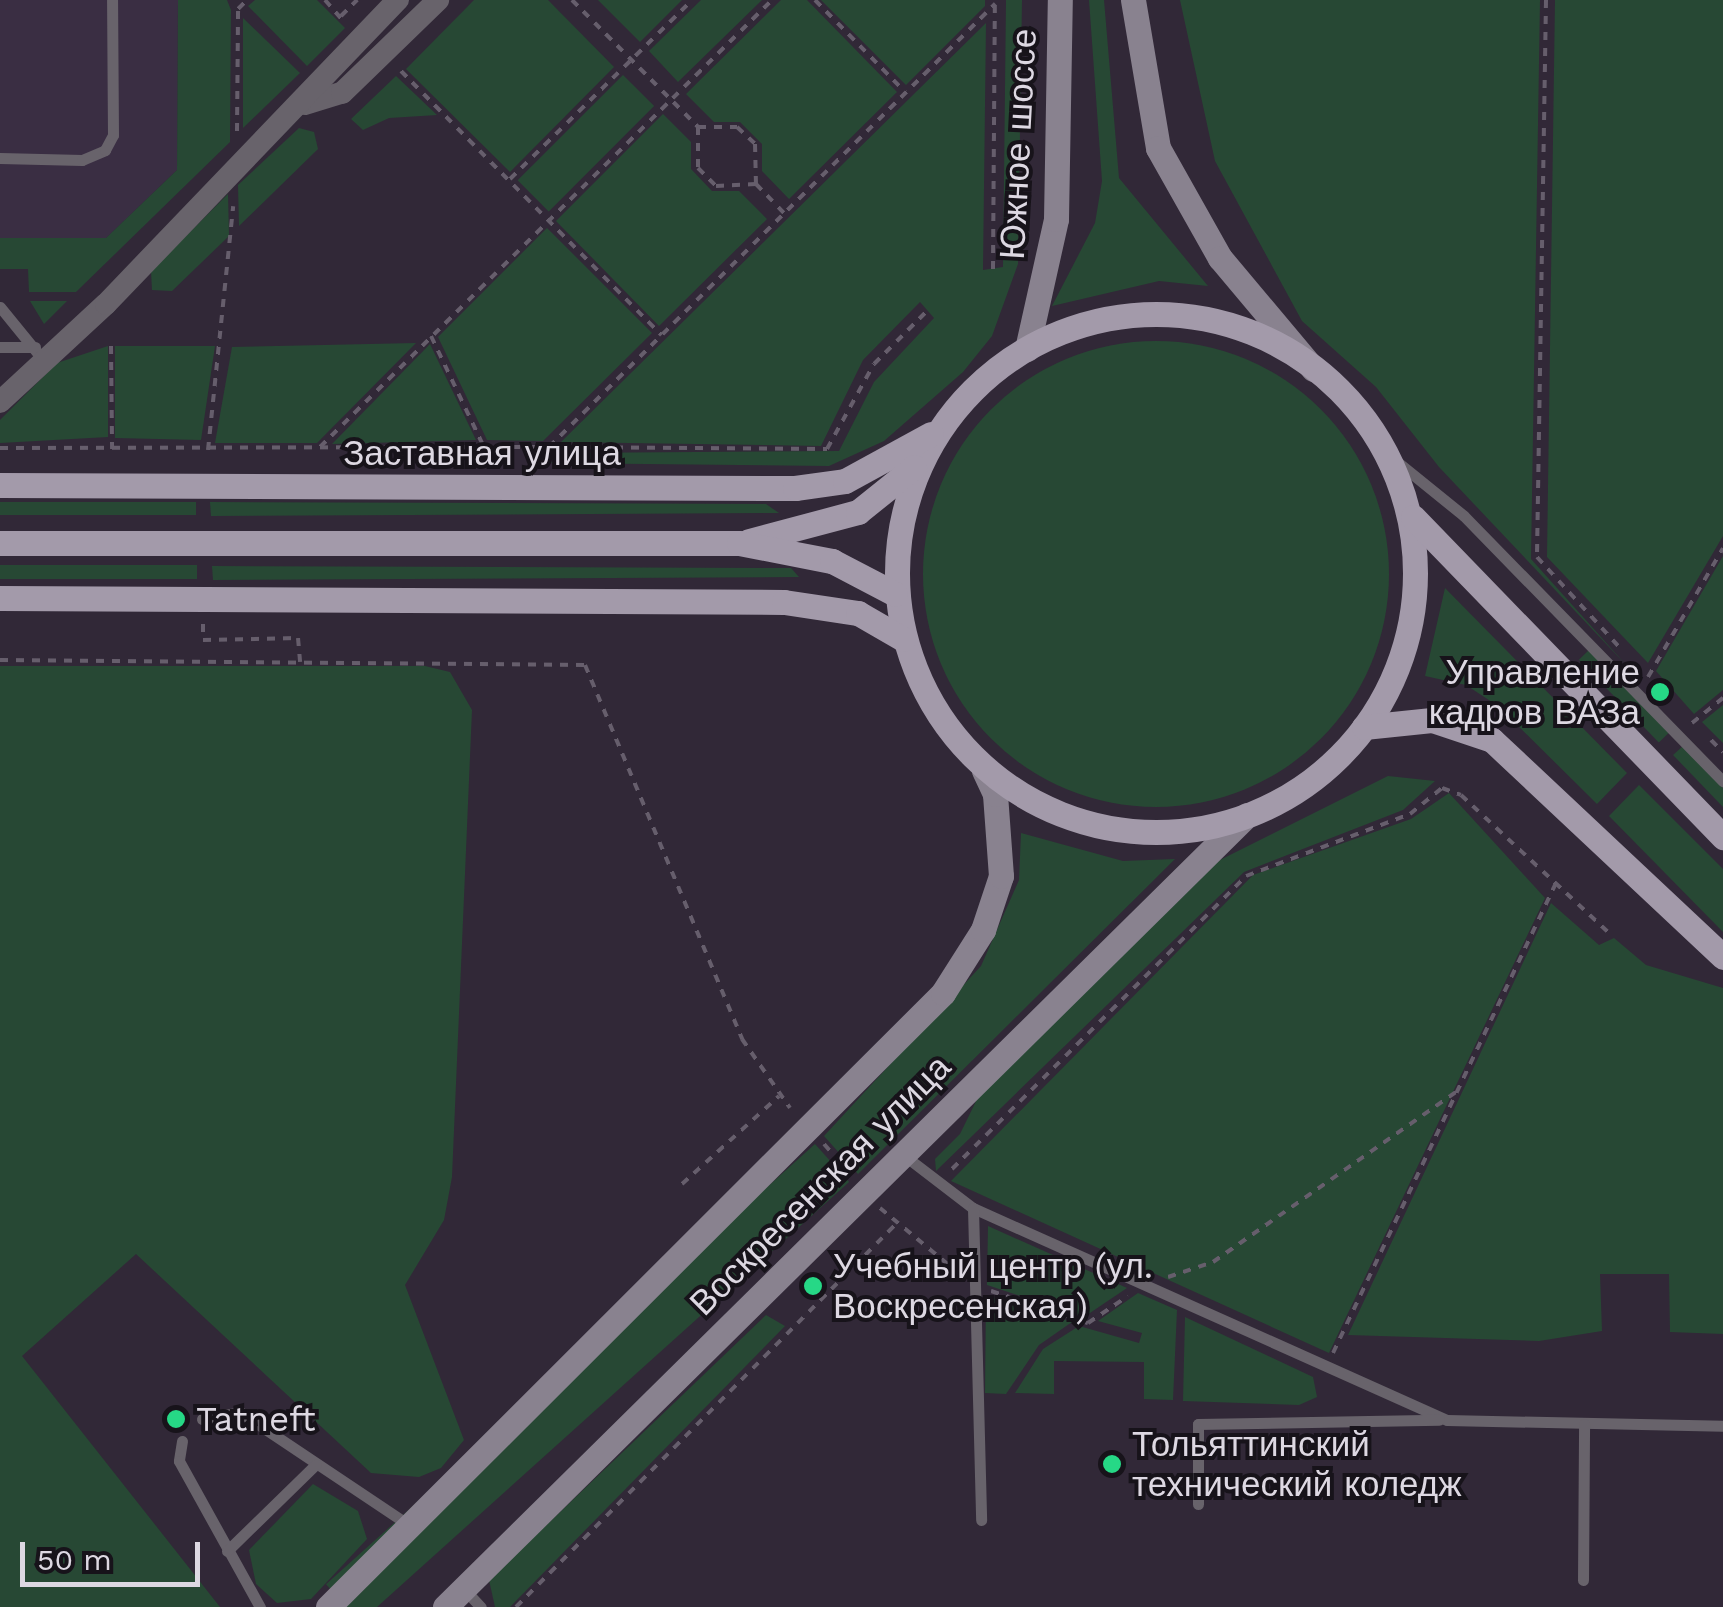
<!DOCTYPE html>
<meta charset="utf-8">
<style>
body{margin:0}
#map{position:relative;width:1723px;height:1607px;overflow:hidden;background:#312837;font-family:"Work Sans",sans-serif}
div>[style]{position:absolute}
.built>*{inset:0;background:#3a2e43}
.green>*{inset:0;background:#274834;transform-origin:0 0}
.round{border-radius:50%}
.path>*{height:4px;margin-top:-2px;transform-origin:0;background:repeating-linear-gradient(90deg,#665e6c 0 8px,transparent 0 16px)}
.service>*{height:11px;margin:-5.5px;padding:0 5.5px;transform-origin:5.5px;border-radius:5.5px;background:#68636b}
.minor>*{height:22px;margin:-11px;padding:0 11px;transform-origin:11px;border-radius:11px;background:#68636b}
.secondary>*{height:25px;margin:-12.5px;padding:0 12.5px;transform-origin:12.5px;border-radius:12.5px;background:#89828f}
.primary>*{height:25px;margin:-12.5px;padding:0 12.5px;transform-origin:12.5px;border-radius:12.5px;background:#a39aaa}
.primary>.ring{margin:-12.5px;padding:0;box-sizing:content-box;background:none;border:25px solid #a39aaa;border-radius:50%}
.dots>*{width:28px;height:28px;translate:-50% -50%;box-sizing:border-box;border:5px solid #17131a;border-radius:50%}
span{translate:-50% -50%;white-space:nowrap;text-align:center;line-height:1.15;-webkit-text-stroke:8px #17131a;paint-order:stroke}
.street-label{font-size:35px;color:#ddd8e2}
.poi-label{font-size:35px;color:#ddd8e2}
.right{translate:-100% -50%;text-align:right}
.left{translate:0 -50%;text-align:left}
.scale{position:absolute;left:20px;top:1542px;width:180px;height:45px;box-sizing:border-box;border:5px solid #ddd8e2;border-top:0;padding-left:12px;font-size:30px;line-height:35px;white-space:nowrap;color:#ddd8e2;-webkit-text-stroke:8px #17131a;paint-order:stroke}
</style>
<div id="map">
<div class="built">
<div style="clip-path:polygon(0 0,178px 0,177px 170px,102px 242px,0 242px)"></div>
</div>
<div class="green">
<div style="clip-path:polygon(178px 0,227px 0,231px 10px,230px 142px,76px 292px,29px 292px,28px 269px,0 269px,0 238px,106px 238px,177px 170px)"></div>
<div style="clip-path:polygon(255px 0,317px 0,345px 28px,307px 66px,248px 6px)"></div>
<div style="clip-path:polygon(474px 0,548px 0,614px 67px,510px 172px,406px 69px)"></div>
<div style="clip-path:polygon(598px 0,682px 0,640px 42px)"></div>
<div style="clip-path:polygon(701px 0,762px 0,678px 82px,649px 51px)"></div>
<div style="clip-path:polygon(781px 0,807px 0,897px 92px,789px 199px,762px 171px,762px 144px,740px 122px,714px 122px,686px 94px)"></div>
<div style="clip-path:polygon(821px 0,985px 0,985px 6px,906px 85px)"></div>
<div style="clip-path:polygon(1006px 0,1022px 0,1018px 264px,992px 336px,963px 372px,884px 441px,829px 466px,551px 463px,562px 453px,839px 451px,874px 382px,934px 318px,920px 302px,863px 360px,821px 446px,561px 442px,986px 23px,983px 270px,1003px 267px)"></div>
<div style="clip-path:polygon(1089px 0,1104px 0,1119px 178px,1208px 286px,1159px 281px,1052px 306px,1095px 223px,1102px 181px)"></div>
<div style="clip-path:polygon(1180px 0,1540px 0,1531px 559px,1627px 666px,1439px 467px,1376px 387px,1302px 321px,1215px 161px)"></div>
<div style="clip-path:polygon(1555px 0,1723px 0,1723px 536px,1648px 663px,1547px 557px)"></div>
<div style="clip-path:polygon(243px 18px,300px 73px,243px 128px)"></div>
<div style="left:623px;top:75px;width:44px;height:149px;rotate:45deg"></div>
<div style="clip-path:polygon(396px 76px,437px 115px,389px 118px,363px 130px,351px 119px)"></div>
<div style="clip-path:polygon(663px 114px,691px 142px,691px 169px,712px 191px,739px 191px,767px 219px,659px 326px,556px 221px)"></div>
<div style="clip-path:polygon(299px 128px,314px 132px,318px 149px,239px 226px,238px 185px)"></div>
<div style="clip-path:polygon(228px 194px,229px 236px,172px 291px,152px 290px,151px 271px)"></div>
<div style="clip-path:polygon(547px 228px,652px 333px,543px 441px,487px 440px,438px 337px)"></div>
<div style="clip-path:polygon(30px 301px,67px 301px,44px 324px)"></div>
<div class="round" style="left:923px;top:341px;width:466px;height:466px"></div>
<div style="clip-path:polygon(416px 343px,317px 443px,215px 443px,232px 347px)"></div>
<div style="clip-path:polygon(430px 344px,476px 440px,332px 444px)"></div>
<div style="clip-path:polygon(108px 346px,108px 437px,0 443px,0 420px,57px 363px)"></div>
<div style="clip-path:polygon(115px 346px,215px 346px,201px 440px,115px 438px)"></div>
<div style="left:0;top:502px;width:196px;height:13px"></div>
<div style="clip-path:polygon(210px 502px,766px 504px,779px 513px,211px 516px)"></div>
<div style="clip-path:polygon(1723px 556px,1723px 690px,1694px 714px,1656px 671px)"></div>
<div style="left:0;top:565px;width:197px;height:14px"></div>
<div style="clip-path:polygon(212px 566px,791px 568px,799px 577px,213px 580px)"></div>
<div style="clip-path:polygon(1445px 588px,1627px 773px,1597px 804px,1498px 706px,1466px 685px,1425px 676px)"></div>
<div style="left:1589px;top:650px;width:115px;height:14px;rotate:46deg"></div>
<div style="clip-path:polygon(0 666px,425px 666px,450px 672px,472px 710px,452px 1177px,444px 1220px,405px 1285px,464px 1440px,441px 1468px,419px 1477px,371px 1473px,136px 1254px,22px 1356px,220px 1607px,0 1607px)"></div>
<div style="clip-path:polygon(1723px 705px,1723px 743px,1702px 722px)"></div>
<div style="clip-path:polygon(1683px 746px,1723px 788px,1723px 807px,1673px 755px)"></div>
<div style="clip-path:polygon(1388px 776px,1435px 781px,1403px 810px,1244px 872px,936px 1171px,935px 1159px,960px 1134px,982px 1089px,1212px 864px)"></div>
<div style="clip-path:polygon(1639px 785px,1723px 869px,1723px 932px,1609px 816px)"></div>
<div style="clip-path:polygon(1449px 793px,1545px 898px,1329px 1353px,951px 1181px,1253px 875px,1411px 819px)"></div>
<div style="clip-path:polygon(1021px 833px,1123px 861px,1175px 859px,858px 1174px,824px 1136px,981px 966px,1019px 880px)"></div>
<div style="clip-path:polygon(1551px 903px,1599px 945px,1614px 938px,1646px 965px,1723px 988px,1723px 1334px,1670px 1332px,1669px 1274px,1600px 1274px,1602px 1331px,1539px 1341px,1348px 1335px)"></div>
<div style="left:815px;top:1144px;width:51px;height:658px;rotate:48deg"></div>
<div style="clip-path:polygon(988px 1226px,1127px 1288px,1084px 1317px,987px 1285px)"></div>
<div style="clip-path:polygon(1138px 1293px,1177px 1310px,1173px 1400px,1144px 1399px,1144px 1362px,1054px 1361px,1054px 1394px,1015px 1393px,1043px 1349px,1079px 1326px,1139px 1343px,1142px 1333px,1098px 1321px)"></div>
<div style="clip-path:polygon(986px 1295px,1072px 1322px,1039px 1345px,1006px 1394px,985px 1393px)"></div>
<div style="clip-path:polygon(766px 1315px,785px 1326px,510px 1607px,495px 1607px,489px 1580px)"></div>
<div style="clip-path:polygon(1185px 1317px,1313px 1377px,1317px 1397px,1299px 1405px,1183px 1401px)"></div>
<div style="clip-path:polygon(313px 1484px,358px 1511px,367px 1539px,311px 1599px,277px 1603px,256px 1584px,249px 1550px)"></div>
</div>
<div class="path">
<div style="left:325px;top:0;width:30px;rotate:49deg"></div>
<div style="left:572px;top:0;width:179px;rotate:45.2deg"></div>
<div style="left:698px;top:127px;width:41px;rotate:90deg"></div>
<div style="left:698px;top:168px;width:25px;rotate:45deg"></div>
<div style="left:716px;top:186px;width:40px;rotate:-2.9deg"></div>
<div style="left:756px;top:184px;width:40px;rotate:46deg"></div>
<div style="left:815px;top:0;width:129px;rotate:45.6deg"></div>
<div style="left:1546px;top:0;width:557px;rotate:90.93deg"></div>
<div style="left:1537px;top:557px;width:123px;rotate:47.6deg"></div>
<div style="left:341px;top:16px;width:23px;rotate:-45deg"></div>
<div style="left:401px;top:71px;width:371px;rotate:45.4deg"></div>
<div style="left:698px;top:127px;width:39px"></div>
<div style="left:737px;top:127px;width:25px;rotate:43deg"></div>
<div style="left:755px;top:144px;width:40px;rotate:88.6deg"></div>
<div style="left:237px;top:131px;width:122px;rotate:-89.5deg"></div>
<div style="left:238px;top:9px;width:13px;rotate:-45deg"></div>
<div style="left:510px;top:179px;width:255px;rotate:-44.5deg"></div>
<div style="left:993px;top:269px;width:269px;rotate:-89.6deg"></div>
<div style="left:431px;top:336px;width:123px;rotate:64.5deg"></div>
<div style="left:111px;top:346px;width:103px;rotate:89.4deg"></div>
<div style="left:320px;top:447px;width:636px;rotate:-44.68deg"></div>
<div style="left:551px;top:447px;width:276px;rotate:0.4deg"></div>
<div style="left:827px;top:449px;width:97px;rotate:-61.1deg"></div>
<div style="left:874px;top:364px;width:76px;rotate:-45deg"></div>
<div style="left:0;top:448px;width:549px;rotate:-0.1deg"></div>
<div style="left:549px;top:447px;width:629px;rotate:-44.81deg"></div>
<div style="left:208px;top:450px;width:245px;rotate:-84.1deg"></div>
<div style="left:203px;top:624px;width:16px;rotate:90deg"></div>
<div style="left:203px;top:640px;width:95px;rotate:-1.2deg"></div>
<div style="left:298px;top:638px;width:24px;rotate:85deg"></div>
<div style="left:0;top:660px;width:585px;rotate:0.49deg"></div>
<div style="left:585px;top:665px;width:406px;rotate:67.2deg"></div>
<div style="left:742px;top:1039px;width:84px;rotate:55.2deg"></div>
<div style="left:1648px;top:677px;width:149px;rotate:-59.8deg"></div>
<div style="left:1692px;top:723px;width:40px;rotate:-39deg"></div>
<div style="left:1711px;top:740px;width:17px;rotate:45deg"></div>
<div style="left:824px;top:1144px;width:41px;rotate:48.9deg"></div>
<div style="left:952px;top:1169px;width:415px;rotate:-44.9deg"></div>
<div style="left:1246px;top:876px;width:175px;rotate:-20.7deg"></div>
<div style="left:1410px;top:814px;width:41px;rotate:-39.1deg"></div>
<div style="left:1442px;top:788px;width:20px;rotate:20deg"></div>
<div style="left:1461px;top:795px;width:205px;rotate:43deg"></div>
<div style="left:682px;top:1184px;width:131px;rotate:-42.2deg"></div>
<div style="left:880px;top:1208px;width:100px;rotate:39.7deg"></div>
<div style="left:1168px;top:1277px;width:47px;rotate:-18.4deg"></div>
<div style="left:1213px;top:1262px;width:302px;rotate:-35deg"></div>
<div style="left:991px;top:1291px;width:102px;rotate:18.3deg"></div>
<div style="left:1088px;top:1323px;width:48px;rotate:-34deg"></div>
<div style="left:1333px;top:1353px;width:520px;rotate:-64.62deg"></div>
<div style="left:516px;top:1607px;width:540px;rotate:-45.23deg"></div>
</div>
<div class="service">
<div style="left:0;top:158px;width:82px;rotate:1.4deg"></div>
<div style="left:82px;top:160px;width:25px;rotate:-23deg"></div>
<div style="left:105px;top:150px;width:17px;rotate:-62deg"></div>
<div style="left:113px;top:135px;width:135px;rotate:-90.4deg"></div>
<div style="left:0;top:307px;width:70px;rotate:50.8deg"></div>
<div style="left:0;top:347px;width:35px"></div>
<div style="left:1390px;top:456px;width:95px;rotate:39deg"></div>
<div style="left:1464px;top:516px;width:371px;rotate:45.7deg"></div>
<div style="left:901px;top:1153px;width:91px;rotate:37.4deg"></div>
<div style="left:973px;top:1208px;width:519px;rotate:24.1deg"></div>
<div style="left:1447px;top:1420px;width:276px;rotate:1.2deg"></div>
<div style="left:973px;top:1208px;width:312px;rotate:88.5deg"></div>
<div style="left:202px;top:1419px;width:39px;rotate:-10deg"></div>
<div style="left:240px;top:1412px;width:205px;rotate:33.8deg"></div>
<div style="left:182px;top:1441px;width:20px;rotate:99deg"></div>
<div style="left:179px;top:1461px;width:167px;rotate:61deg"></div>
<div style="left:1198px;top:1504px;width:80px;rotate:-90deg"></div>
<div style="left:1198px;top:1424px;width:241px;rotate:-1deg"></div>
<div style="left:227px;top:1551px;width:124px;rotate:-44.3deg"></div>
<div style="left:1583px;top:1580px;width:156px;rotate:-89.6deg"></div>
<div style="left:463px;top:1588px;width:26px;rotate:47deg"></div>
</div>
<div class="minor">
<div style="left:305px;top:104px;width:39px;rotate:-17deg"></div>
<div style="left:342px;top:93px;width:134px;rotate:-44.1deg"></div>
<div style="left:0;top:402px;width:144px;rotate:-42.8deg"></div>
<div style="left:106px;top:304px;width:422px;rotate:-46.2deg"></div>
</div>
<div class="secondary">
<div style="left:1133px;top:0;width:150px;rotate:80.4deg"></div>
<div style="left:1158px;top:148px;width:126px;rotate:60.6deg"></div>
<div style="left:1220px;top:258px;width:145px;rotate:50deg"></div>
<div style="left:1027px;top:349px;width:133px;rotate:-77.4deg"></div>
<div style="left:1056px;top:219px;width:219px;rotate:-89deg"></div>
<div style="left:328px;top:1607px;width:869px;rotate:-44.95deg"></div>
<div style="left:943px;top:993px;width:75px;rotate:-57.6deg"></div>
<div style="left:983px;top:930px;width:57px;rotate:-71.6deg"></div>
<div style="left:1001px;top:876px;width:82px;rotate:-94.2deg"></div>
<div style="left:995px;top:794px;width:26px;rotate:-115deg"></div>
<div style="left:445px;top:1607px;width:1127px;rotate:-44.64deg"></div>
</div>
<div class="primary">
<div class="ring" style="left:897px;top:314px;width:493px;height:493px"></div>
<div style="left:0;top:485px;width:795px;rotate:0.22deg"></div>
<div style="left:795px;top:488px;width:50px;rotate:-8deg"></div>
<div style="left:845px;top:481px;width:98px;rotate:-28.7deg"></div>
<div style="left:1413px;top:517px;width:446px;rotate:45.9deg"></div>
<div style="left:749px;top:541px;width:113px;rotate:-14.9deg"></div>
<div style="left:858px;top:512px;width:72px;rotate:-38.8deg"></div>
<div style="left:0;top:543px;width:739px"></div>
<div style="left:739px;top:543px;width:95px;rotate:11deg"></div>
<div style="left:832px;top:561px;width:71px;rotate:27.6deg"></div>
<div style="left:0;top:598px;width:784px;rotate:0.29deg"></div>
<div style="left:784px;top:602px;width:75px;rotate:8.5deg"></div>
<div style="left:858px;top:613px;width:52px;rotate:30deg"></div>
<div style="left:1364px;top:727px;width:68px;rotate:-5.9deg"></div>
<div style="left:1432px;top:720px;width:63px;rotate:18.4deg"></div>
<div style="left:1492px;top:740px;width:317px;rotate:43.2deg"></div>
</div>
<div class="dots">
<div style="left:1660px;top:692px;background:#26d886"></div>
<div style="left:813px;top:1286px;background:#26d886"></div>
<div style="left:176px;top:1419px;background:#26d886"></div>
<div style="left:1112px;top:1464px;background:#26d886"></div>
</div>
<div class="street-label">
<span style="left:1018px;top:144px;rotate:-87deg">Южное шоссе</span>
<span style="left:482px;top:453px">Заставная улица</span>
<span style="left:820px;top:1185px;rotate:-45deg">Воскресенская улица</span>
</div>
<div class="poi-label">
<span class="right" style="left:1640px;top:692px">Управление<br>кадров ВАЗа</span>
<span class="left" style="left:833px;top:1286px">Учебный центр (ул.<br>Воскресенская)</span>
<span class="left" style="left:196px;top:1419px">Tatneft</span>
<span class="left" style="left:1132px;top:1464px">Тольяттинский<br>технический коледж</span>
</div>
<div class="scale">50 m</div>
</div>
